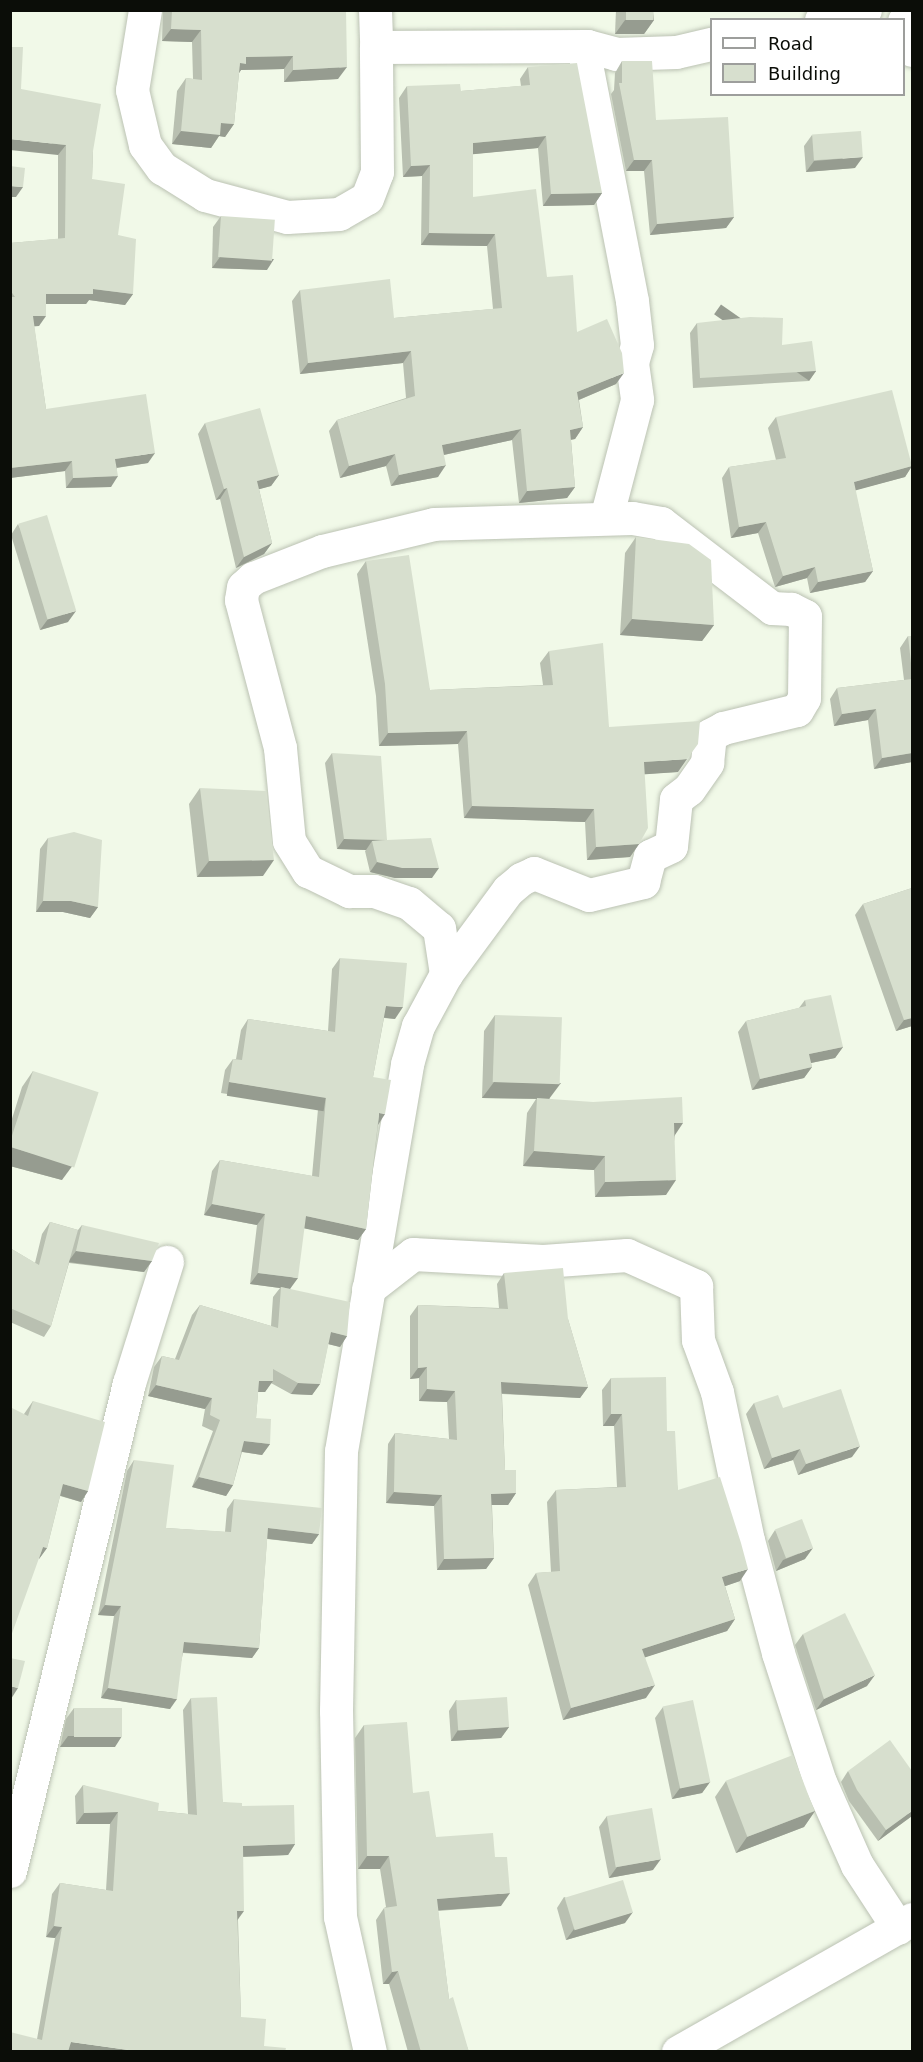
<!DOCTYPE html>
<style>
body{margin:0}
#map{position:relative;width:923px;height:2062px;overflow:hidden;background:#f1f9e8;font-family:"DejaVu Sans",sans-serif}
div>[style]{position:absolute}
.roads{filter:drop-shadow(0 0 2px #bbc2b3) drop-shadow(0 0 2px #bbc2b3)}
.minor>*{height:33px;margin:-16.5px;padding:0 16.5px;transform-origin:16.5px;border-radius:16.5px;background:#fff}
.tertiary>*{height:33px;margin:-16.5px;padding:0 16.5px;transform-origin:16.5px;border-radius:16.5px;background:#fff}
.wall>*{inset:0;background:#b9c0b1}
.shaded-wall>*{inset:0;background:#969c90;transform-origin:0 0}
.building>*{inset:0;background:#d7dfce;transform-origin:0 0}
span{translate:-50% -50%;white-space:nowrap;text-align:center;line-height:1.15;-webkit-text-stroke:5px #fff;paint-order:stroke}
.frame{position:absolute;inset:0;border:12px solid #0b0d08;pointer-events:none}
.legend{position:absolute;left:710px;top:18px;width:195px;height:78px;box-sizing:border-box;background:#fff;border:2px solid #9d9e9c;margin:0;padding:8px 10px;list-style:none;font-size:18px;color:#0b0d08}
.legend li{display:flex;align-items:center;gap:12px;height:30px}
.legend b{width:30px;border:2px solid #9d9e9c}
</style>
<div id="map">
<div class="roads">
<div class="minor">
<div style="left:145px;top:10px;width:81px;rotate:99.2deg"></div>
<div style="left:132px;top:90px;width:57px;rotate:76.7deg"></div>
<div style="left:145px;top:145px;width:29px;rotate:54deg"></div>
<div style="left:162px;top:168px;width:51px;rotate:32.1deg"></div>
<div style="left:205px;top:195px;width:85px;rotate:15deg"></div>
<div style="left:287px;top:217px;width:52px;rotate:-3.3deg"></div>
<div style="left:339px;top:214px;width:32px;rotate:-30deg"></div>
<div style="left:367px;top:198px;width:28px;rotate:-69deg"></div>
<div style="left:377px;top:172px;width:125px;rotate:-90.5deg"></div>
<div style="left:375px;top:10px;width:37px;rotate:88deg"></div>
<div style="left:376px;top:47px;width:211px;rotate:-0.3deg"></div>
<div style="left:587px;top:46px;width:30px;rotate:15deg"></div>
<div style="left:616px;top:54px;width:60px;rotate:-1.9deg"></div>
<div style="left:676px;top:52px;width:37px;rotate:-13deg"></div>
<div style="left:821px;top:20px;width:45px;rotate:-12.8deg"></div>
<div style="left:587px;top:46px;width:18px;rotate:93deg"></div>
<div style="left:586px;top:64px;width:241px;rotate:79deg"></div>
<div style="left:632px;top:301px;width:44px;rotate:83.5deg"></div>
<div style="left:637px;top:345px;width:19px;rotate:106deg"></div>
<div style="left:632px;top:363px;width:37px;rotate:82deg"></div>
<div style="left:637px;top:400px;width:122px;rotate:104.7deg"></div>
<div style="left:368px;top:1289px;width:57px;rotate:-37.9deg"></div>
<div style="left:413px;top:1254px;width:130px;rotate:3.1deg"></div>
<div style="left:543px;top:1261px;width:84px;rotate:-4.1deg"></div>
<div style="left:627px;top:1255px;width:76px;rotate:24.2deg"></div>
<div style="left:696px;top:1286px;width:54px;rotate:87.9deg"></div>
<div style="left:698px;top:1340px;width:55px;rotate:69.9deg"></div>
<div style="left:717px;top:1392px;width:151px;rotate:78.2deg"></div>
<div style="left:748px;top:1540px;width:117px;rotate:75.1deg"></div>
<div style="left:778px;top:1653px;width:136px;rotate:72deg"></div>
<div style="left:820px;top:1782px;width:91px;rotate:66deg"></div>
<div style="left:857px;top:1865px;width:75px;rotate:56.9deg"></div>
<div style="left:10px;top:1871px;width:502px;rotate:-76.3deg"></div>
<div style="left:129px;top:1383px;width:127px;rotate:-72.6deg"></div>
<div style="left:370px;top:2052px;width:138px;rotate:-102.5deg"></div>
<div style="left:340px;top:1917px;width:206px;rotate:-91.1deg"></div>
<div style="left:336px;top:1711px;width:260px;rotate:-88.9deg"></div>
<div style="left:341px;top:1451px;width:393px;rotate:-80.3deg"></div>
<div style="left:407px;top:1064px;width:40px;rotate:-74deg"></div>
<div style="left:418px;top:1026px;width:59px;rotate:-61.7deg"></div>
<div style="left:446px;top:974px;width:104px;rotate:-53.6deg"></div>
<div style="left:508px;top:890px;width:17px;rotate:-40deg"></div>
<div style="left:521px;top:879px;width:14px;rotate:-25deg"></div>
<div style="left:534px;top:873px;width:59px;rotate:21.8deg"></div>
<div style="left:589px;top:895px;width:56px;rotate:-13.5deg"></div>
<div style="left:643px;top:882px;width:27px;rotate:-75deg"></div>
<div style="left:650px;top:856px;width:23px;rotate:-25deg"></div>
<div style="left:671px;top:846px;width:47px;rotate:-83.9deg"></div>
<div style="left:676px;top:799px;width:16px;rotate:-38deg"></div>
<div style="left:689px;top:789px;width:32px;rotate:-55deg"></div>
<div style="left:707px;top:763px;width:28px;rotate:-84deg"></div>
<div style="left:710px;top:735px;width:15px;rotate:-28deg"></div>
<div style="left:723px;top:728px;width:76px;rotate:-13.7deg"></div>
<div style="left:797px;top:710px;width:14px;rotate:-60deg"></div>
<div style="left:804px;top:698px;width:82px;rotate:-89.3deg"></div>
<div style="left:805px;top:616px;width:16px;rotate:-153deg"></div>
<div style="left:791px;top:609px;width:19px;rotate:-177deg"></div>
<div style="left:772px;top:608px;width:140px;rotate:-142.6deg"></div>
<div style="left:661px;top:523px;width:29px;rotate:-170deg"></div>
<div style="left:632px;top:518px;width:198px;rotate:178.3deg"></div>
<div style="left:434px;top:524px;width:115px;rotate:166.4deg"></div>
<div style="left:322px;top:551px;width:74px;rotate:158.6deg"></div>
<div style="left:253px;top:578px;width:13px;rotate:138deg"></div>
<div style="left:243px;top:587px;width:13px;rotate:99deg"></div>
<div style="left:241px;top:600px;width:153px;rotate:75.2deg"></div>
<div style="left:280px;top:748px;width:93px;rotate:84.5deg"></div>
<div style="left:289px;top:841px;width:36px;rotate:58deg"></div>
<div style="left:308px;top:871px;width:46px;rotate:26deg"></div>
<div style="left:349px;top:891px;width:25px"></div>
<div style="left:374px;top:891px;width:37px;rotate:19deg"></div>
<div style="left:409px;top:903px;width:39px;rotate:40deg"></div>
<div style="left:439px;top:928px;width:47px;rotate:81.3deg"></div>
<div style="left:678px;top:2052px;width:269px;rotate:-29.6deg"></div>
</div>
<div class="tertiary">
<div style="left:904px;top:21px;width:30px;rotate:75deg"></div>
</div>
</div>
<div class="wall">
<div style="clip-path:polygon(163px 10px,346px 10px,338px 79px,284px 82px,284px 69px,241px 70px,239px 73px,234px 124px,225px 137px,219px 136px,211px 148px,172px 144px,177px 91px,186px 78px,193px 79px,192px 42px,162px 41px)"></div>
<div style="clip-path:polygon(616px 10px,653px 10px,654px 20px,644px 34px,615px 34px)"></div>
<div style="clip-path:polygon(622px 61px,656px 120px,734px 217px,726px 228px,650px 235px,644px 171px,626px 171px,611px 94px,614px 90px,615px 73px)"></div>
<div style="clip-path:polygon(528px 67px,602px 193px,594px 205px,543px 206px,538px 148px,473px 154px,473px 197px,547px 277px,577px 332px,616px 384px,579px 400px,583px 427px,575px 439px,571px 440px,575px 487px,567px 498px,519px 503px,512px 440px,444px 455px,438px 477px,391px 486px,386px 466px,340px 478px,329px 431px,337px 420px,406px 398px,403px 363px,300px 374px,292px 301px,300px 290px,394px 318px,493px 309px,487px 246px,421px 245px,422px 176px,403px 177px,399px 98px,407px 86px,461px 91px,521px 86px,520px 79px)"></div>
<div style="clip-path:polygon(21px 89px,93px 151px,92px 179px,118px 235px,133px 294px,125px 305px,89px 300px,86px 304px,46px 304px,39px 326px,34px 326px,46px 409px,148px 463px,117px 468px,111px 487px,66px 488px,65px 471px,10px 478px,10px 243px,58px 239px,58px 155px)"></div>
<div style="clip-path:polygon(812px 135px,855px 168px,806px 172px,804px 146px)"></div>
<div style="clip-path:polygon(221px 216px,267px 270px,212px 268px,213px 227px)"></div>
<div style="clip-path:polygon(697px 323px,782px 345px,816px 371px,809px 381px,693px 388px,690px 333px)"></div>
<div style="clip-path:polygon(776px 417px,912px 466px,905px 477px,855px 490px,873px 571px,865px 582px,810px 593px,807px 578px,775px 587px,758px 533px,731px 538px,722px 478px,729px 467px,776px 460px,768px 428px)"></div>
<div style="clip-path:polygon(205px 423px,279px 475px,271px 486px,259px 489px,272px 543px,264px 554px,236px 568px,220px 499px,216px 500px,198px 434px)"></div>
<div style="clip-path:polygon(18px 524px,68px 622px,40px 630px,11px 535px)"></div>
<div style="clip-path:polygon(636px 537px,714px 625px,702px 641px,620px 635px,625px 553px)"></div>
<div style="clip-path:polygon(366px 561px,430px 690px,543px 685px,540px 663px,549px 651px,609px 727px,678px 772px,644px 774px,639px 844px,630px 857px,587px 860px,585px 822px,464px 818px,458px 744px,379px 746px,376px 696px,357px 574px)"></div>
<div style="clip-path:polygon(908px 636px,912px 636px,912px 762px,874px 769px,868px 720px,834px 726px,830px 699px,837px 688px,904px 680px,900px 648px)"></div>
<div style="clip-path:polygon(332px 753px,387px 840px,432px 878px,395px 878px,370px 872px,365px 851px,366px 850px,337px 849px,325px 763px)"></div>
<div style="clip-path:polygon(200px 788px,263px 876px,197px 877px,189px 804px)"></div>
<div style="clip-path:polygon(48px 838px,98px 907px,90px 918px,63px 912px,36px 912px,40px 849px)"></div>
<div style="clip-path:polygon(912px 888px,912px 1026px,896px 1031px,855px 915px,863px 904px)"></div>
<div style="clip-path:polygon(340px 958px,395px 1019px,384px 1018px,373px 1077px,378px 1125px,366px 1229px,358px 1240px,304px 1228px,290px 1289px,347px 1336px,340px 1347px,328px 1344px,320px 1384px,312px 1395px,291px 1394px,271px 1383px,265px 1392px,258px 1392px,256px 1418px,270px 1444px,262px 1455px,242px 1452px,233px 1485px,226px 1496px,192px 1487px,213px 1431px,202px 1426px,205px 1409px,148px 1396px,154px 1367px,162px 1356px,175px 1359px,192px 1315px,200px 1305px,271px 1326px,273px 1297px,280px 1288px,250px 1284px,257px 1225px,204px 1215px,212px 1171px,220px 1160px,312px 1176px,318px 1109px,221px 1093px,225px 1070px,233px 1059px,236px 1059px,241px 1030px,248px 1019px,328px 1031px,332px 969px)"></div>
<div style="clip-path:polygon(805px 1000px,843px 1047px,835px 1058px,811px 1063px,812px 1067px,804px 1078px,752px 1090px,738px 1032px,746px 1021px,799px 1008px)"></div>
<div style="clip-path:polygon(495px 1015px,550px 1099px,675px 1135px,666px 1195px,595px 1197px,594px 1170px,523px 1166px,527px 1113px,536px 1099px,482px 1098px,484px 1031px)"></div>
<div style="clip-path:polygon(33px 1071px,62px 1180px,10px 1166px,10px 1125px,22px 1087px)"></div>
<div style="clip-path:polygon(50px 1222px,78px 1230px,82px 1225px,152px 1261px,144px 1272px,69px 1263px,51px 1326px,44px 1337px,10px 1322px,10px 1248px,35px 1263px,42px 1234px)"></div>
<div style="clip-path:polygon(504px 1273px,568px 1319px,588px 1387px,580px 1398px,502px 1394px,505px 1470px,516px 1493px,508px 1505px,492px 1505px,494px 1558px,486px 1569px,437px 1570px,434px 1506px,386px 1503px,388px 1444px,395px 1433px,449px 1439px,447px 1402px,419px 1401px,419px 1378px,410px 1379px,410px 1316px,418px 1305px,499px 1308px,497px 1284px)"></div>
<div style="clip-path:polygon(611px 1378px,667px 1431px,678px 1490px,740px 1581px,725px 1586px,735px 1619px,727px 1631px,645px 1657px,646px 1698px,563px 1720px,528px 1585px,536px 1573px,551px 1572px,547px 1502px,556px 1490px,617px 1487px,614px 1426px,603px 1426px,602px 1390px)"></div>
<div style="clip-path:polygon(33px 1401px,88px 1491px,81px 1502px,60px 1496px,47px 1548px,39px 1559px,24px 1414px)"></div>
<div style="clip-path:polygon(754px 1403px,783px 1408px,852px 1457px,798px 1475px,793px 1460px,764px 1469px,746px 1414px)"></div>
<div style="clip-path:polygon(134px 1460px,166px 1528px,225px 1532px,227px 1509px,234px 1499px,319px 1534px,312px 1544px,267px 1539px,259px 1648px,252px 1658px,183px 1653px,170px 1709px,101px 1698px,114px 1616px,98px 1615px,127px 1471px)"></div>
<div style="clip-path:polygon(775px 1530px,805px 1559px,776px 1571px,768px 1541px)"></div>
<div style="clip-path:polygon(803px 1634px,867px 1686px,816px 1710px,795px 1645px)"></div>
<div style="clip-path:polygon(191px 1698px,223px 1802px,242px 1806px,295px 1844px,288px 1855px,243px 1857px,238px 1920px,241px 2017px,10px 2052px,37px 2039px,55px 1938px,46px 1937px,52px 1894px,60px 1883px,106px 1890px,110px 1824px,76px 1824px,75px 1796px,83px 1785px,158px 1811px,188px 1814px,183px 1710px)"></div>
<div style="clip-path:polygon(456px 1700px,509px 1727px,501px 1738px,451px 1741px,449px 1711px)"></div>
<div style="clip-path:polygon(663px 1707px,710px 1782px,702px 1793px,672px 1799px,655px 1718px)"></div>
<div style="clip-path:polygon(74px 1708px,115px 1747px,60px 1747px,66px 1719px)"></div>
<div style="clip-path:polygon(364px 1725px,413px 1793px,436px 1837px,495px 1857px,501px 1906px,438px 1911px,449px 1999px,469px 2052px,408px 2052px,389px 1984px,383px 1984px,376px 1920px,384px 1908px,386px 1907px,380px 1869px,358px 1869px,355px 1738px)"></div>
<div style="clip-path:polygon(848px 1771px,912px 1816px,878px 1841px,849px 1801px,841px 1782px)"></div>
<div style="clip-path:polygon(726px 1781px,815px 1811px,804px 1827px,736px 1853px,715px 1797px)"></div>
<div style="clip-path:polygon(607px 1816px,653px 1870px,609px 1878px,599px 1827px)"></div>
<div style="clip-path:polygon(564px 1897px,625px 1923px,566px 1940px,557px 1908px)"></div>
</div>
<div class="shaded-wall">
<div style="clip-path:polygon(625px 20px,654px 20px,644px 34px,615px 34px)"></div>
<div style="clip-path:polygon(171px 29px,201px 30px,192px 42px,162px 41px)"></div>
<div style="clip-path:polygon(293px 56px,284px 69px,241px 70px,237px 76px,240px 63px,246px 57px)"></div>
<div style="clip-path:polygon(347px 67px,338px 79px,284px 82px,293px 70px)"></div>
<div style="clip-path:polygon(221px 123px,234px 124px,225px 137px,219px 136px,211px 148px,172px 144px,181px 131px)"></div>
<div style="clip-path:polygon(546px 136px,538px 148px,465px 155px,473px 143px)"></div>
<div style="clip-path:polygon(10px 139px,66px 145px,58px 155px,10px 150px)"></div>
<div style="clip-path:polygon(863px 157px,855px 168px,806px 172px,814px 161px)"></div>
<div style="clip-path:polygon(634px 160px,652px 160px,644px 171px,626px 171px)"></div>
<div style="clip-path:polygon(430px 165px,422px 176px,403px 177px,411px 166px)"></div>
<div style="clip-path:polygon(10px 186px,23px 187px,16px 197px,10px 197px)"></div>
<div style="clip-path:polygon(602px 193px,594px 205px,543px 206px,551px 194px)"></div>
<div style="clip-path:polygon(734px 217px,726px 228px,650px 235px,657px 224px)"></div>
<div style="clip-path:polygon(429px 233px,495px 234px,487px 246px,421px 245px)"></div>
<div style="clip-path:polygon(220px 257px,274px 259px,267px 270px,212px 268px)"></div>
<div style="clip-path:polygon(93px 289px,133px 294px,125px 305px,89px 300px,86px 304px,39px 304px,46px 294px)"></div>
<div style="clip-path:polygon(33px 316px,46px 316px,39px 326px,26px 327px)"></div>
<div style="clip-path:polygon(411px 351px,403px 363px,300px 374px,308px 363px)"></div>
<div style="left:816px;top:371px;width:12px;height:116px;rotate:125deg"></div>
<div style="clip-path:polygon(624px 373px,616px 384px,569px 404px,577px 392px)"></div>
<div style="clip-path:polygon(583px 427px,575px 439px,562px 441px,570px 430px)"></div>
<div style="clip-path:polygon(521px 429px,512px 440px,434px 457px,442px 445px)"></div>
<div style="clip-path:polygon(155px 453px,148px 463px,108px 469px,115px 459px)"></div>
<div style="clip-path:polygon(395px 454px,386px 466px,340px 478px,349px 466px)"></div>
<div style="clip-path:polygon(72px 461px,65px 471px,10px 478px,10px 468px)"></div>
<div style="clip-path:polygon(446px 465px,438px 477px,391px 486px,399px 475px)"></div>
<div style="clip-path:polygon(912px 466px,905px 477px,846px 493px,854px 482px)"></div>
<div style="clip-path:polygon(279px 475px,271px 486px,249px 492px,257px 481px)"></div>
<div style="clip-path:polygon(118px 476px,111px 487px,66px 488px,73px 478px)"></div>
<div style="clip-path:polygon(575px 487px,567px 498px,519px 503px,527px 491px)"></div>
<div style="clip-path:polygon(227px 488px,220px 499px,216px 500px,224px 489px)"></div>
<div style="clip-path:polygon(766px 522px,758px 533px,731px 538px,739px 527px)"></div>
<div style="clip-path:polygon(272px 543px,264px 554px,236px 568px,244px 557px)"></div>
<div style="clip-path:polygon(815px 567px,807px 578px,775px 587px,783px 576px)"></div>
<div style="clip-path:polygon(873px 571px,865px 582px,810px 593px,818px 582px)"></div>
<div style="clip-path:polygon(76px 611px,68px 622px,40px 630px,48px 619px)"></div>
<div style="clip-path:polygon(632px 619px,714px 625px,702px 641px,620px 635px)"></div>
<div style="clip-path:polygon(876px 709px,868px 720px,834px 726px,842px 714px)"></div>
<div style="clip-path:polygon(467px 731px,458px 744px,379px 746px,388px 733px)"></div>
<div style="clip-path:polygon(912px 753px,912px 762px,874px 769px,882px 758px)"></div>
<div style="clip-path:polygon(687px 759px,678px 772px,635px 775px,644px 762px)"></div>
<div style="clip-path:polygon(472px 806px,594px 809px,585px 822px,464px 818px)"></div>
<div style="clip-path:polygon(344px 839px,386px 840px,372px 841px,366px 850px,337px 849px)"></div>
<div style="clip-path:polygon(639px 844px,630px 857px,587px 860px,596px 847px)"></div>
<div style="clip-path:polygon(274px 860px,263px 876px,197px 877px,209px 861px)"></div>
<div style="clip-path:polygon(377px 862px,439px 868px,432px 878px,395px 878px,370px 872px)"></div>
<div style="clip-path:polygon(43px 901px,71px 901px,98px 907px,90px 918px,63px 912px,36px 912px)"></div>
<div style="clip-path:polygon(386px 1006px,403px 1007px,395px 1019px,379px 1017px)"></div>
<div style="clip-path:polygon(912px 1018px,912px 1026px,896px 1031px,904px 1020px)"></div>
<div style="clip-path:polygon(843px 1047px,835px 1058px,801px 1065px,809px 1054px)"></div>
<div style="clip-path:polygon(812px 1067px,804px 1078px,752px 1090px,760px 1079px)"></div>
<div style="left:229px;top:1082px;width:98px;height:14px;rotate:9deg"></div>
<div style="clip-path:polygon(494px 1082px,561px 1083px,549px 1099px,482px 1098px)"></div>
<div style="clip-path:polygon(379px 1113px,385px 1114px,378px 1125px)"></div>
<div style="clip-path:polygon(674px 1123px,683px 1123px,673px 1138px)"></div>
<div style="clip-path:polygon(10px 1147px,73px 1165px,62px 1180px,10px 1166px)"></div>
<div style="clip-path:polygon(534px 1151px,605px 1156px,594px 1170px,523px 1166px)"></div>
<div style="clip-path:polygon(676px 1180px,666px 1195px,595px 1197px,605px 1182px)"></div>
<div style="clip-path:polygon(212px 1204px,265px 1214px,257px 1225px,204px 1215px)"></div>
<div style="clip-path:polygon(306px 1216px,366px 1229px,358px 1240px,298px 1227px)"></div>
<div style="clip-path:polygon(76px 1251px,152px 1261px,144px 1272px,68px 1262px)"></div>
<div style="clip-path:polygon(258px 1273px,298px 1278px,290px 1289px,281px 1287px,280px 1288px,250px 1284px)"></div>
<div style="clip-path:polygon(331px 1332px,347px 1336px,340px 1347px,324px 1343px)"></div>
<div style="clip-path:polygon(427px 1367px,419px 1378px,410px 1379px,418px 1368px)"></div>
<div style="clip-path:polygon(259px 1381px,273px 1381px,265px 1392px,252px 1392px)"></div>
<div style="clip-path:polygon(501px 1382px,588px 1387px,580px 1398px,493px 1393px)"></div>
<div style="clip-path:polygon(298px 1383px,320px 1384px,312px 1395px,291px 1394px)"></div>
<div style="clip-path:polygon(156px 1385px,212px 1398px,205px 1409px,148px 1396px)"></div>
<div style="clip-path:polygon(427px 1389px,455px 1391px,447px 1402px,419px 1401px)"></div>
<div style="clip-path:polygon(611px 1414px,622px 1414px,614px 1426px,603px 1426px)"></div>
<div style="clip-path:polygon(244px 1441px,270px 1444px,262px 1455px,237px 1451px)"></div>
<div style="clip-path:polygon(860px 1446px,852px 1457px,798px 1475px,806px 1464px)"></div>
<div style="clip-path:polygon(800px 1449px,793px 1460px,764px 1469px,772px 1458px)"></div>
<div style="clip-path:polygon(199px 1477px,233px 1485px,226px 1496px,192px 1487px)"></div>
<div style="clip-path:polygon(63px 1484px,88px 1491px,81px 1502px,55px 1494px)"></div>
<div style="clip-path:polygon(394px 1492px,442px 1495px,434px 1506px,386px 1503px)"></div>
<div style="clip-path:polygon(516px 1493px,508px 1505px,483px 1505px,491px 1494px)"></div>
<div style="clip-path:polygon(268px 1528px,319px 1534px,312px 1544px,261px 1538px)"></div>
<div style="clip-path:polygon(43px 1547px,47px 1548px,39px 1559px)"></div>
<div style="clip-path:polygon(813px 1548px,805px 1559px,776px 1571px,783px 1560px)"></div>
<div style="clip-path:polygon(494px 1558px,486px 1569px,437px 1570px,444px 1559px)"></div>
<div style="clip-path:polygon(748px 1569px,740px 1581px,714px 1590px,722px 1577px)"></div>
<div style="clip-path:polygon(105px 1605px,121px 1606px,114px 1616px,98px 1615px)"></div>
<div style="clip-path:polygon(735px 1619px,727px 1631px,634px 1661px,642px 1649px)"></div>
<div style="clip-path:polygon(184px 1642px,259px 1648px,252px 1658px,177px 1652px)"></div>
<div style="clip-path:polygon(875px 1675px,867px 1686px,816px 1710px,824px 1699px)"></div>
<div style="clip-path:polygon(655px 1685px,646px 1698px,563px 1720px,571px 1708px)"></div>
<div style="clip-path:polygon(10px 1686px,18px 1688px,11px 1699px,10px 1699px)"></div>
<div style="clip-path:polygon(108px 1688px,177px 1699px,170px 1709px,101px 1698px)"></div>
<div style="clip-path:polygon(509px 1727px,501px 1738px,451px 1741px,458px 1730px)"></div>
<div style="clip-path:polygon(68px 1736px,122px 1736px,115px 1747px,60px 1747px)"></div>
<div style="clip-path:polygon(710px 1782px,702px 1793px,672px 1799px,680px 1788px)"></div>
<div style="clip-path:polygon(815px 1811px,804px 1827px,736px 1853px,747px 1837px)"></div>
<div style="clip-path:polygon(912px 1811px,912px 1816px,878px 1841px,886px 1830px)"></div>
<div style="clip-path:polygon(118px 1812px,110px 1824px,76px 1824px,84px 1813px)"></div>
<div style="clip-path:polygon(295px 1844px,288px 1855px,235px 1857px,243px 1846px)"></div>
<div style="clip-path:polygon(367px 1856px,389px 1856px,380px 1869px,358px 1869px)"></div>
<div style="clip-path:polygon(661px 1859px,653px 1870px,609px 1878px,617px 1867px)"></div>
<div style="clip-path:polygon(510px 1893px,501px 1906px,428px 1911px,437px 1899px)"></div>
<div style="clip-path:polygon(237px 1911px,244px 1911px,236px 1922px)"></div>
<div style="clip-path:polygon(633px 1912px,625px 1923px,566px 1940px,574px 1929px)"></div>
<div style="clip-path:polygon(54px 1926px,62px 1927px,55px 1938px,46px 1937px)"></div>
<div style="clip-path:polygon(398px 1971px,389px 1984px,383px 1984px,392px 1972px)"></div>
<div style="clip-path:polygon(71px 2042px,143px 2052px,64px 2052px)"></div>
</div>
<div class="building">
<div style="clip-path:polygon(172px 10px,346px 10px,347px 67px,293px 70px,293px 56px,246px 57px,246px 64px,240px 63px,234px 124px,221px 123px,220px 135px,181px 131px,186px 78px,202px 80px,201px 30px,171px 29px)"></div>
<div style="left:626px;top:10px;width:27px;height:10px"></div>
<div style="clip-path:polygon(10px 47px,23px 47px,21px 89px,101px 104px,93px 151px,92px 179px,125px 184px,118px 235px,136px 239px,133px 294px,93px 289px,93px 294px,46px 294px,46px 316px,33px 316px,46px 409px,146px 394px,155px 453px,115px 459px,118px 476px,73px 478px,72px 461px,10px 468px,10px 297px,15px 297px,10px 290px,10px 243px,65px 238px,66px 145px,10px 139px)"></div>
<div style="clip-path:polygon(622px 61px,652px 61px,656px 120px,728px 117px,734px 217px,657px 224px,652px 160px,634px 160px,619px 83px,622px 83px)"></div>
<div style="clip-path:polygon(577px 63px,602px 193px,551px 194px,546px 136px,473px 143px,473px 197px,536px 189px,547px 277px,573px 275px,577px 332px,607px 319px,622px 353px,624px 373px,577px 392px,583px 427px,570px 430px,575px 487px,527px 491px,521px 429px,442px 445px,446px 465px,399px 475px,395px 454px,349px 466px,337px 420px,415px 396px,411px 351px,308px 363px,300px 290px,390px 279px,394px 318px,502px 308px,495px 234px,429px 233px,430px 165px,411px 166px,407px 86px,460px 84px,461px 91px,530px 85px,528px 67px)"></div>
<div style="left:861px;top:131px;width:26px;height:49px;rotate:86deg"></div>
<div style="clip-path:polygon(10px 166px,25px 168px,23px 187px,10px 186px)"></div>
<div style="left:221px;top:216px;width:54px;height:41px;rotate:4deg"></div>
<div style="clip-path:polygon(750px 317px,783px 318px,782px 345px,812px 341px,816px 371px,700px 378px,697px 323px)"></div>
<div style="clip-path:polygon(892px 390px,912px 466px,854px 482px,873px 571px,818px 582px,815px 567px,783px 576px,766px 522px,739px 527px,729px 467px,786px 458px,776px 417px)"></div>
<div style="clip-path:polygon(260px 408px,279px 475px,257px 481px,272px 543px,244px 557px,227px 488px,224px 489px,205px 423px)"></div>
<div style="left:47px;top:515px;width:100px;height:30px;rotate:73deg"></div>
<div style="clip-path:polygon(636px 537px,689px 544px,711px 560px,714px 625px,632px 619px)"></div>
<div style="clip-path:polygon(409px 555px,430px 690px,553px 685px,549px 651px,603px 643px,609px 727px,700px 721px,698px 744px,687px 759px,644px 762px,648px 828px,639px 844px,596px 847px,594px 809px,472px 806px,467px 731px,388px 733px,385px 684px,366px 561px)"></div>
<div style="clip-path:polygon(908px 636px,912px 636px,912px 672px)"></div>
<div style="clip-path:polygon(912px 679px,912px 753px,882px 758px,876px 709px,842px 714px,837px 688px)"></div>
<div style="clip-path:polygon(332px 753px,381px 756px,387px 840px,431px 838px,439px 868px,402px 868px,377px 862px,372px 841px,386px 840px,344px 839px)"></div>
<div style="clip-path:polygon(200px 788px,266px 791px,274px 860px,209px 861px)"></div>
<div style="clip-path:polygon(74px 832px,102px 840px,98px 907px,71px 901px,43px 901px,48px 838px)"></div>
<div style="clip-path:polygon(912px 888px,912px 1018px,904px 1020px,863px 904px)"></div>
<div style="clip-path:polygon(340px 958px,407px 963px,403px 1007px,386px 1006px,373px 1077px,391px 1080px,385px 1114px,379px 1113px,366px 1229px,306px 1216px,298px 1278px,258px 1273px,265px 1214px,212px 1204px,220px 1160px,319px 1177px,326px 1098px,229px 1082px,233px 1059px,242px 1060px,248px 1019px,335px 1032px)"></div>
<div style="clip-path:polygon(831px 995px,843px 1047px,809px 1054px,812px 1067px,760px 1079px,746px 1021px,806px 1006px,805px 1000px)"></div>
<div style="left:495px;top:1015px;width:67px;height:67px;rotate:2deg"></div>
<div style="left:33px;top:1071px;width:69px;height:79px;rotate:18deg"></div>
<div style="clip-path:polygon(682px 1097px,683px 1123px,674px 1123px,676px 1180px,605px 1182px,605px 1156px,534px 1151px,537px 1098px,593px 1102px)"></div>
<div style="clip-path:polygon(50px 1222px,78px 1230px,51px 1326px,10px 1308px,10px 1248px,39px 1265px)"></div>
<div style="clip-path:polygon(82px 1225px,159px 1243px,152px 1261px,76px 1251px)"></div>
<div style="clip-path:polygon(563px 1268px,568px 1319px,588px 1387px,501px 1382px,505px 1470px,516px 1470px,516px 1493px,491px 1494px,494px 1558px,444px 1559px,442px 1495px,394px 1492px,395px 1433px,457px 1440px,455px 1391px,427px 1389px,427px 1367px,418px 1368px,418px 1305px,508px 1309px,504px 1273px)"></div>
<div style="clip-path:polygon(281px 1287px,350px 1302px,347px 1336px,331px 1332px,320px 1384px,298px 1383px,273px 1369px,273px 1381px,259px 1381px,256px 1418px,271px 1419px,270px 1444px,244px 1441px,233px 1485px,199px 1477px,220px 1420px,210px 1415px,212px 1398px,156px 1385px,162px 1356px,179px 1360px,200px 1305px,278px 1328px)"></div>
<div style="clip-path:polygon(666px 1377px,667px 1431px,675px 1431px,678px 1490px,720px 1477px,741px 1543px,748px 1569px,722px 1577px,735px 1619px,642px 1649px,655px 1685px,571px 1708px,536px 1573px,560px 1571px,556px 1490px,626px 1487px,622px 1414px,611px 1414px,611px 1378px)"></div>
<div style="clip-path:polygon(841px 1389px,860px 1446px,806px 1464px,800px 1449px,772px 1458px,754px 1403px,778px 1395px,783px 1408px)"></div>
<div style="clip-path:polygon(33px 1401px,105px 1422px,88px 1491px,63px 1484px,47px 1548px,43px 1547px,10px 1639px,10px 1407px,28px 1416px)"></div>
<div style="clip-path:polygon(134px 1460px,174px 1465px,166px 1528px,231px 1532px,234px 1499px,322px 1508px,319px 1534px,268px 1528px,259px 1648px,184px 1642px,177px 1699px,108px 1688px,121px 1606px,105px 1605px)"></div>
<div style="left:802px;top:1519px;width:31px;height:29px;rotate:69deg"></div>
<div style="clip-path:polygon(845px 1613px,875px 1675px,824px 1699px,803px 1634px)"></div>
<div style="clip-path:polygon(10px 1658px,25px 1661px,18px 1688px,10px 1686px)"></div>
<div style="clip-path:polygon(217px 1697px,223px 1802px,242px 1803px,242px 1806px,294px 1805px,295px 1844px,243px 1846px,244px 1911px,237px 1911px,241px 2017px,266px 2019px,264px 2046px,286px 2048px,285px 2052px,143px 2052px,71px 2042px,68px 2052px,10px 2052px,10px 2032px,42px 2040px,62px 1927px,54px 1926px,60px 1883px,113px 1891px,118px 1812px,84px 1813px,83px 1785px,159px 1803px,158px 1811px,197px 1815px,191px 1698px)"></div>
<div style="left:507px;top:1697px;width:30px;height:51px;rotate:86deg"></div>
<div style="left:693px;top:1700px;width:84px;height:31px;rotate:78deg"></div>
<div style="left:74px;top:1708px;width:48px;height:29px"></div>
<div style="clip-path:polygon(407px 1722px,413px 1793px,429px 1791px,436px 1837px,493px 1833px,495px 1857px,507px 1857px,510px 1893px,437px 1899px,449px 1999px,453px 1997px,469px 2052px,421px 2052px,398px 1971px,392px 1972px,384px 1908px,397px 1906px,389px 1856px,367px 1856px,364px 1725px)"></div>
<div style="clip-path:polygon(890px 1740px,912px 1771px,912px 1811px,886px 1830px,857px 1790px,848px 1771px)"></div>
<div style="left:793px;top:1755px;width:60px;height:72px;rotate:69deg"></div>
<div style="left:652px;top:1808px;width:52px;height:46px;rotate:80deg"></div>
<div style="left:623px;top:1880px;width:34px;height:61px;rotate:73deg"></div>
</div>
<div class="frame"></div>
<ul class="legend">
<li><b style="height:8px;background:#fff"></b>Road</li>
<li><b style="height:16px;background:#d7dfce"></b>Building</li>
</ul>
</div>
